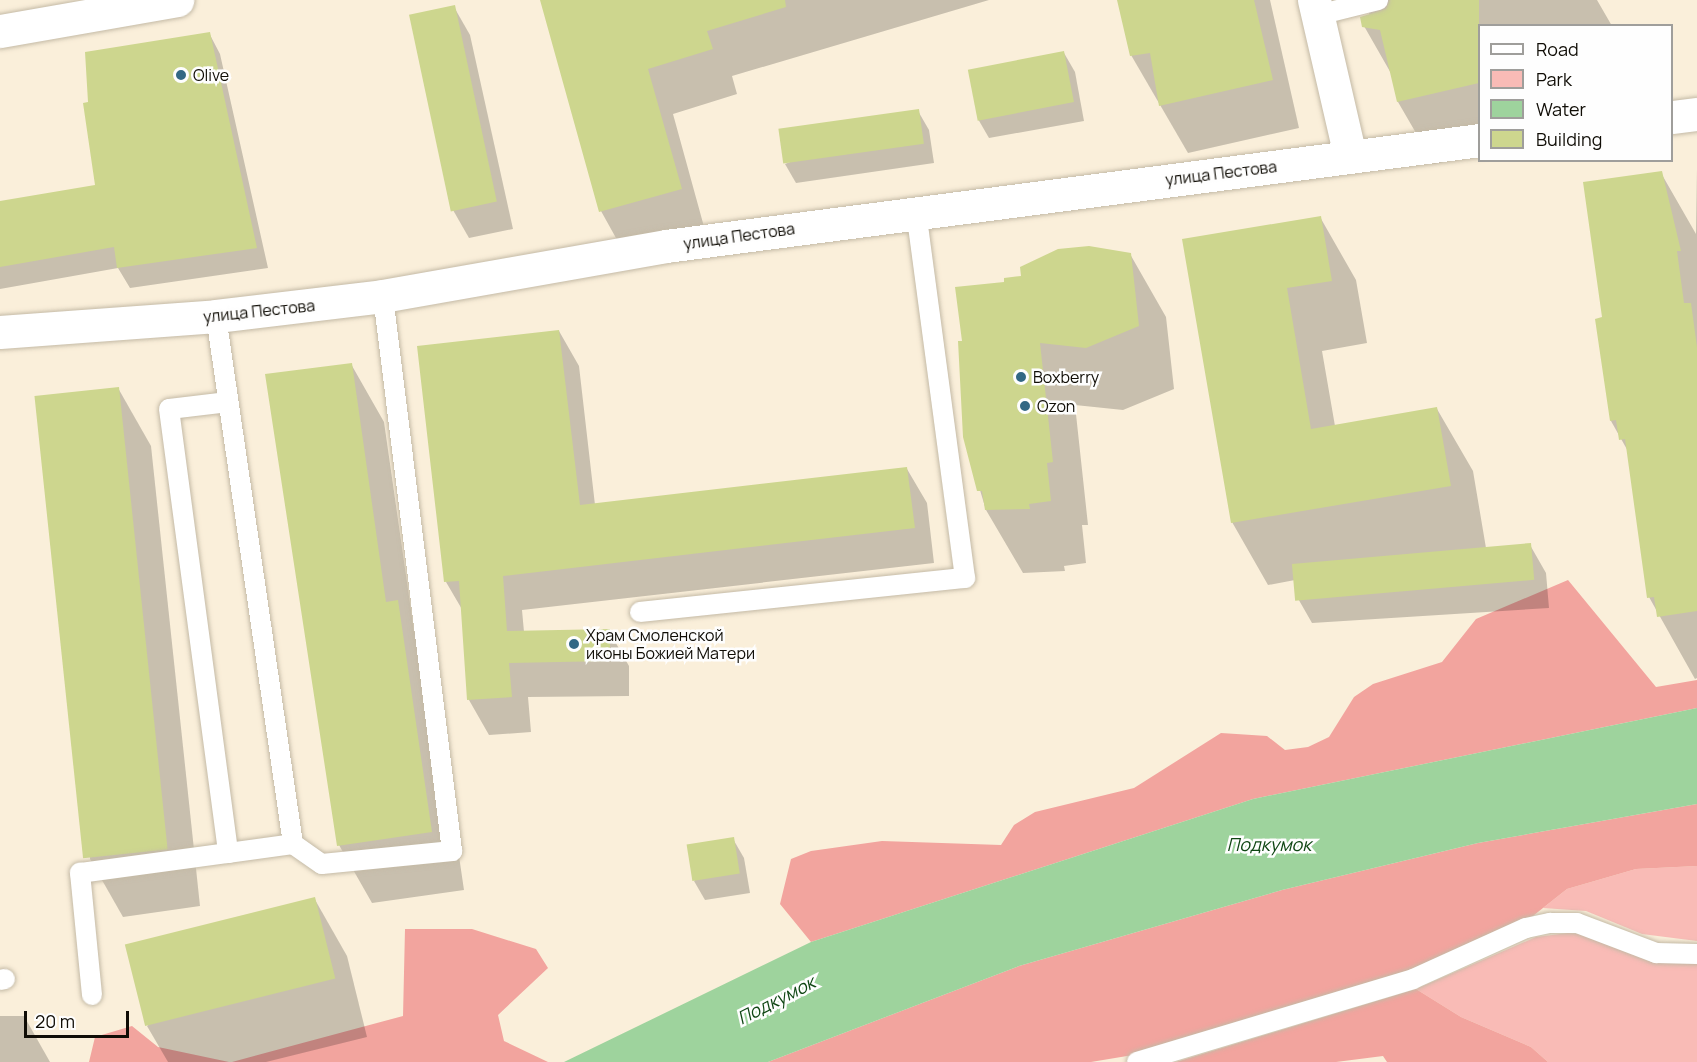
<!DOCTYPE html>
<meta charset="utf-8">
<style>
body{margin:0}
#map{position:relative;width:1697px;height:1062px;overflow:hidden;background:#faefda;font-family:Manrope,sans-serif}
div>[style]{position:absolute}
.green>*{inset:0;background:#f9bbb6}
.forest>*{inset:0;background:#f2a49e}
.water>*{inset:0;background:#9ed39d}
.shadow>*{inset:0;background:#0003}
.building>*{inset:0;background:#cdd68e;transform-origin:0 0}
.roads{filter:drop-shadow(0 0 2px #c4baa6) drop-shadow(0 0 2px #c4baa6)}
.service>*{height:20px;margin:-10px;padding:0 10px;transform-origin:10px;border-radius:10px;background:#fff}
.minor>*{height:33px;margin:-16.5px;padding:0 16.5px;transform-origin:16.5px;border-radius:16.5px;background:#fff}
.dots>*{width:16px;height:16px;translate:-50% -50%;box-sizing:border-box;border:3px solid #fefefe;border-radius:50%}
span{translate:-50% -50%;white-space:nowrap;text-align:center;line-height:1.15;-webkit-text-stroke:5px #fefefe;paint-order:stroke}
.poi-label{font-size:16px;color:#100d06}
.left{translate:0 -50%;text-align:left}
.street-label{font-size:16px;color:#100d06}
.water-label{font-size:18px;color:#0f4613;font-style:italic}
.legend{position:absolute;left:1478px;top:24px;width:195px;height:138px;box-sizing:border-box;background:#fefefe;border:2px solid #9f9e9b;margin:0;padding:8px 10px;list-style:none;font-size:18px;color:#100d06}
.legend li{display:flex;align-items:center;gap:12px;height:30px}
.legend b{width:30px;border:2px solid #9f9e9b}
.scale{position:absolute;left:24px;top:1011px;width:105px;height:27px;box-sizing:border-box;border:3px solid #100d06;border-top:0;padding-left:8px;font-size:18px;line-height:21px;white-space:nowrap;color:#100d06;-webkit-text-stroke:4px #fefefe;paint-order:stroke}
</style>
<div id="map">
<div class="green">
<div style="clip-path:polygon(1697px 866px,1697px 941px,1642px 934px,1586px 911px,1543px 908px,1567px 889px,1636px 869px)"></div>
<div style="clip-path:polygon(1568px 933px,1591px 935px,1648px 961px,1697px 963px,1697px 1062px,1548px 1062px,1531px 1047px,1461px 1017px,1416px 989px,1536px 937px)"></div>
</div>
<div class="forest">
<div style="clip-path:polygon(1568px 580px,1656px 687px,1697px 680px,1697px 708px,1253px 799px,811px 942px,780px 904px,791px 859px,811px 851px,882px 841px,1001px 845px,1014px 825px,1035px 812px,1134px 788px,1221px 733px,1267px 736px,1285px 750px,1308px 747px,1329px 737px,1354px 697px,1373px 684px,1442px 662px,1476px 619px)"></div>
<div style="clip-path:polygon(1697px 804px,1697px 866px,1636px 869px,1567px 889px,1519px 927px,1410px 973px,1139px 1054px,1091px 1062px,768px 1062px,1019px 966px,1282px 890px,1478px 843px)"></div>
<div style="clip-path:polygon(405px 929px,472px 929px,536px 949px,548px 968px,498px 1015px,504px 1041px,548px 1062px,232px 1062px,403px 1016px)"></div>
<div style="clip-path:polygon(1416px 989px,1461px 1017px,1531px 1047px,1548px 1062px,1387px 1062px,1383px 1056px,1336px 1062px,1176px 1062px)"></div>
<div style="clip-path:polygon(132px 1026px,158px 1047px,229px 1062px,89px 1062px,95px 1037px)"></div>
</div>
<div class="water">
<div style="clip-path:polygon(1697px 708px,1697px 804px,1478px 843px,1282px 890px,1019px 966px,768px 1062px,564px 1062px,811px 942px,1253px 799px)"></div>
</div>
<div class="shadow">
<div style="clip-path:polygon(547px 0,989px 0,732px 76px,737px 94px,673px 114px,706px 234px,626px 256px,601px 211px)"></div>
<div style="clip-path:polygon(1118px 0,1270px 0,1299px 128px,1188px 153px,1131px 55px)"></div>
<div style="clip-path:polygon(1362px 0,1597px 0,1612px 26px,1480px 26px,1480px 154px,1434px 164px,1398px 102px,1392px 75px,1364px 26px,1370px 15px)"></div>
<div style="clip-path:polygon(454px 7px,470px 35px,513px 229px,469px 238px,453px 210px)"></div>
<div style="clip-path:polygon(209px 33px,220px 54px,268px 268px,130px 288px,118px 268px,0 289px,0 203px,97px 186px,90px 103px)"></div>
<div style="clip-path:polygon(1064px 53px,1075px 72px,1084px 121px,989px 138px,978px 119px)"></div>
<div style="clip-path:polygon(918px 111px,929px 130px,934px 163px,796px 183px,785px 164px)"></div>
<div style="clip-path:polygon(1697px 168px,1697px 678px,1695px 679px,1649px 597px,1629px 453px,1611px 421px,1603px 319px,1661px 173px,1696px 234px)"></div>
<div style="clip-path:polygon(1320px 217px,1356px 280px,1367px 343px,1322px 351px,1335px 426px,1437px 409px,1473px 471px,1486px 548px,1530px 545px,1546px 573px,1549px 608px,1312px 623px,1296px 595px,1295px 580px,1268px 585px,1232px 522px,1184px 241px)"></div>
<div style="clip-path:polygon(1130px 254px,1166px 317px,1174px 389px,1123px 410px,1075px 405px,1088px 525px,1082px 525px,1086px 563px,1064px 566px,1065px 571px,1023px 573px,986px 510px,964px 437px,959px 343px,964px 342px,1006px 283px)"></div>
<div style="clip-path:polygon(559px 331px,579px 366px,595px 505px,907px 469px,927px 503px,934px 563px,522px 610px,524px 632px,609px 631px,629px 666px,629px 696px,528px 697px,531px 732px,489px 735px,469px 700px,463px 611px,446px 582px)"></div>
<div style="clip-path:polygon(351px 364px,384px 422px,414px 631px,430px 659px,464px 890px,372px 903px,339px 845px)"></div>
<div style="clip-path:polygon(118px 388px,151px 446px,200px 906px,123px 917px,90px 859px)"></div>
<div style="clip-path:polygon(733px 839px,744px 858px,750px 893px,705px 900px,694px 881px)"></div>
<div style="clip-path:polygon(314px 898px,347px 956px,367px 1037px,266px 1062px,168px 1062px,147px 1026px)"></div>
<div style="clip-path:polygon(0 1016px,24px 1016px,50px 1062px,0 1062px)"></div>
</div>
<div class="building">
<div style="clip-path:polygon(540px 0,785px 0,786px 7px,707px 31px,713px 49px,648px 69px,682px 189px,599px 212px)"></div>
<div style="clip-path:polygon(1117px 0,1254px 0,1273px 80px,1159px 106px,1150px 53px,1130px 56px)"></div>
<div style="clip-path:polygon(1390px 0,1479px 0,1479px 83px,1397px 102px,1380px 30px,1362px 27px,1360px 17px,1386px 9px)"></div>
<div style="left:455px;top:5px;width:201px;height:47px;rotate:78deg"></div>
<div style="clip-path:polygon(210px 32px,257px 248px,117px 268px,114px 247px,0 267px,0 201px,95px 185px,83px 103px,88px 102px,85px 52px)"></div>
<div style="left:1064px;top:51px;width:52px;height:98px;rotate:79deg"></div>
<div style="left:919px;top:109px;width:35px;height:142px;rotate:82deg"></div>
<div style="clip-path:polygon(1662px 171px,1681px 251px,1677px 251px,1684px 303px,1691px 303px,1697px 347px,1697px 611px,1657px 617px,1654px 597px,1647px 598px,1625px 439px,1619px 440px,1616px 420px,1610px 421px,1595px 319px,1602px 317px,1583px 182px)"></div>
<div style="clip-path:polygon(1321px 216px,1332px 281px,1287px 288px,1311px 429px,1437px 407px,1451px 486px,1231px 523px,1182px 239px)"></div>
<div style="clip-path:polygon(1089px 246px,1131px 253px,1139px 326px,1086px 348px,1040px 343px,1053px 462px,1047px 463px,1051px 501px,1029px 504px,1030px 509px,985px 510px,982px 491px,977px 491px,963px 437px,958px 341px,962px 341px,955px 287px,1004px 282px,1004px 278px,1021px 276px,1020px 267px,1058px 249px)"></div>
<div style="clip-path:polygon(559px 330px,580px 505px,907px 467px,915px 528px,503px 576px,507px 631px,610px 629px,610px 661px,509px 663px,512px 697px,467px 700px,459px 581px,444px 582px,417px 346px)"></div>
<div style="clip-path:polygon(352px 363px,386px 602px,398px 600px,432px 832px,337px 846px,265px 374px)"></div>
<div style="left:119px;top:387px;width:465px;height:85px;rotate:84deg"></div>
<div style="left:1531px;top:543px;width:37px;height:240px;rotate:85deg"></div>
<div style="left:734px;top:837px;width:37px;height:48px;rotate:81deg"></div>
<div style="left:315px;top:897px;width:84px;height:196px;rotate:76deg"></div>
</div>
<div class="roads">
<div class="service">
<div style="left:1318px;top:15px;width:62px;rotate:-14deg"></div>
<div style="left:216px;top:316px;width:534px;rotate:81.7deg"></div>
<div style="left:293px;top:844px;width:35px;rotate:35deg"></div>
<div style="left:322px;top:864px;width:131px;rotate:-5.7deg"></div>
<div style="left:452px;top:851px;width:559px;rotate:-97.09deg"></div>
<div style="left:228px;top:402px;width:59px;rotate:173.2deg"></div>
<div style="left:169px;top:409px;width:448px;rotate:82.4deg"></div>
<div style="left:228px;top:853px;width:66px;rotate:-7.9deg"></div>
<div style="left:640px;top:612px;width:327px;rotate:-6deg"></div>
<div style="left:965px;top:578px;width:368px;rotate:-97.6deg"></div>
<div style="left:0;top:980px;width:5px;rotate:-11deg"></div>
<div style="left:92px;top:995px;width:123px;rotate:-95.6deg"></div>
<div style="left:80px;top:873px;width:149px;rotate:-7.7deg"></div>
<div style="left:1137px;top:1062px;width:288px;rotate:-16.7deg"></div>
<div style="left:1413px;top:979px;width:124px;rotate:-24.3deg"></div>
<div style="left:1526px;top:928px;width:25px;rotate:-12deg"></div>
<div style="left:1550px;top:923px;width:27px"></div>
<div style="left:1577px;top:923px;width:85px;rotate:20.8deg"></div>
<div style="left:1656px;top:953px;width:41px;rotate:1.4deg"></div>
</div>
<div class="minor">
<div style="left:1314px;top:0;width:160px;rotate:77deg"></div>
<div style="left:0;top:31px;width:180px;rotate:-9.9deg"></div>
<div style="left:1672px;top:117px;width:25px;rotate:-7deg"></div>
<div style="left:0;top:332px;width:217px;rotate:-4.2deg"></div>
<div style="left:216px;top:316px;width:168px;rotate:-6.8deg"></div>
<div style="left:383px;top:296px;width:287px;rotate:-10deg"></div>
<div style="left:666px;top:246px;width:821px;rotate:-7.42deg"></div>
</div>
</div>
<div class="dots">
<div style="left:181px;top:75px;background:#336884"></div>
<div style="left:1021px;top:377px;background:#336884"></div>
<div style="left:1025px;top:406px;background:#336884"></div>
<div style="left:574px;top:644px;background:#336884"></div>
</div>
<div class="poi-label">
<span class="left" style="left:193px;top:75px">Olive</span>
<span class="left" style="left:1033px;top:377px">Boxberry</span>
<span class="left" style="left:1037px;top:406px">Ozon</span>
<span class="left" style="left:586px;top:644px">Храм Смоленской<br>иконы Божией Матери</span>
</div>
<div class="street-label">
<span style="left:1221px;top:173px;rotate:-7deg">улица Пестова</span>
<span style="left:739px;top:236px;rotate:-8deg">улица Пестова</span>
<span style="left:259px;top:311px;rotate:-6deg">улица Пестова</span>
</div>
<div class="water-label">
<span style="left:1269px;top:844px">Подкумок</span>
<span style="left:776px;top:1000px;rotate:-27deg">Подкумок</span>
</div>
<ul class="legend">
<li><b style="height:8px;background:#fff"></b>Road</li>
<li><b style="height:16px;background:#f9bbb6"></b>Park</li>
<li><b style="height:16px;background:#9ed39d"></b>Water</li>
<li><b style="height:16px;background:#cdd68e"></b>Building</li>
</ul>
<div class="scale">20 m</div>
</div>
